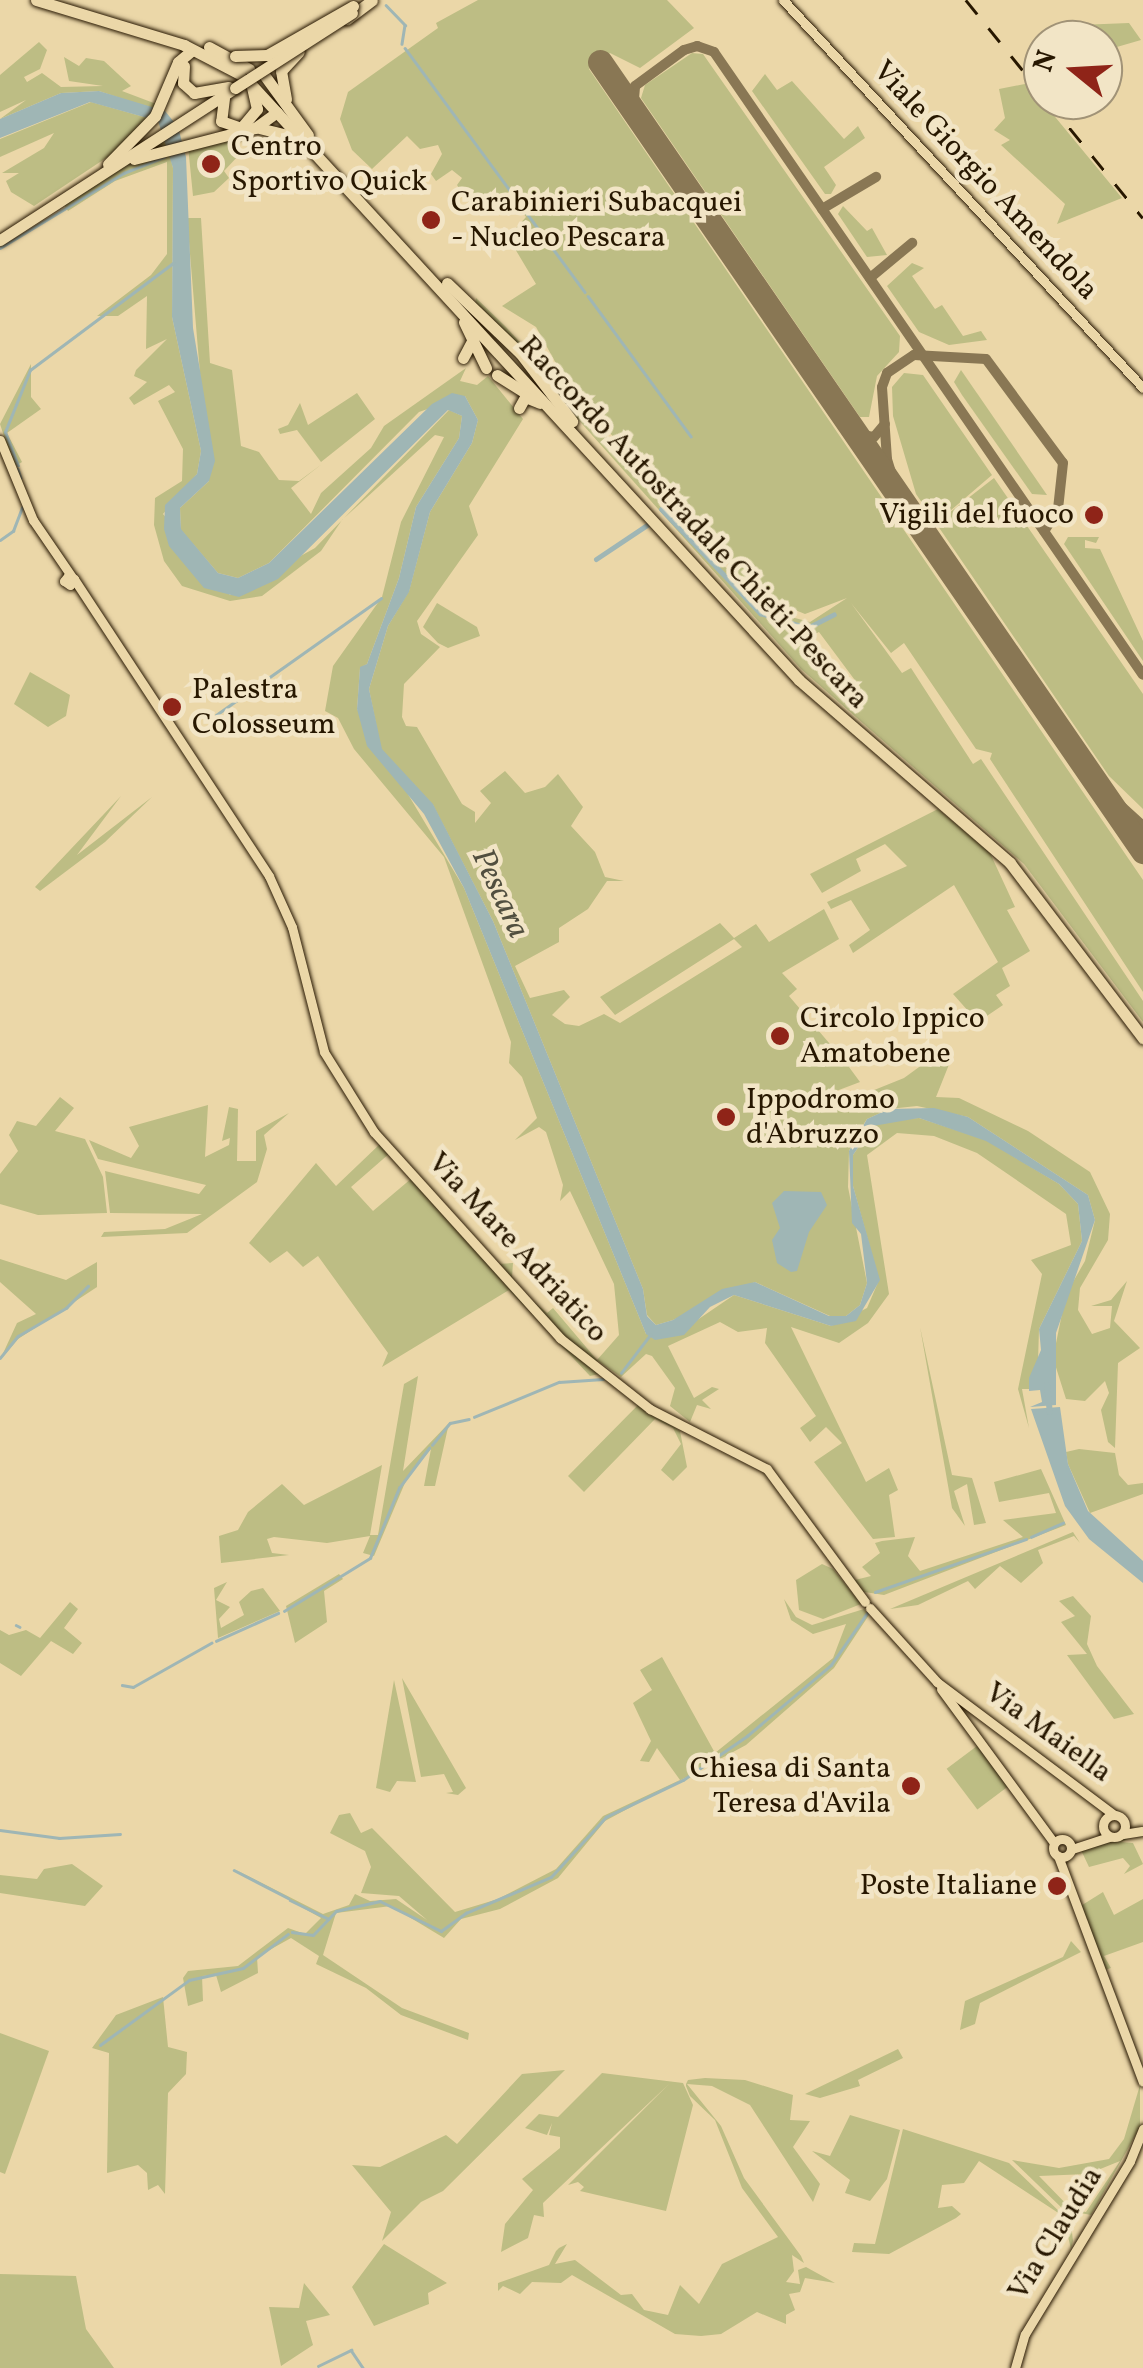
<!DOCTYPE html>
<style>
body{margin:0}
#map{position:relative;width:1143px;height:2368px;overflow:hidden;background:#ebd7a8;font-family:Vollkorn,serif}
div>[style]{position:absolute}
.green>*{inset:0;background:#bdbd84;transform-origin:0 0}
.water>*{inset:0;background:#9fb6b5}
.stream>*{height:2.5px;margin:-1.25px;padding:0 1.25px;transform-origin:1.25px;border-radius:1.25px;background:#9fb6b5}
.canal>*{height:5px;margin:-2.5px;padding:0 2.5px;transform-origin:2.5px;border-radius:2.5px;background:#9fb6b5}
.river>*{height:6px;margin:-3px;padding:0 3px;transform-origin:3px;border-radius:3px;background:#9fb6b5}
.taxiway>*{height:10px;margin:-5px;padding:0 5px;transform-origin:5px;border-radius:5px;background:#897754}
.runway>*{height:25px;margin:-12.5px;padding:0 12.5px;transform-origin:12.5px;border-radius:12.5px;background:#897754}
.roads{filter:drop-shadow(0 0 2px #271700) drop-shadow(0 0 2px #271700)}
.major>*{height:9px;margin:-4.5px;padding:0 4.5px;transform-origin:4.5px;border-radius:4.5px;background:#ebd7a8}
.major>.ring{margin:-4.5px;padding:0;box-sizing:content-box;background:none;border:9px solid #ebd7a8;border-radius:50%}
.highway>*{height:11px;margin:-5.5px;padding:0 5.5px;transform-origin:5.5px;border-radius:5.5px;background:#ebd7a8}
.rail>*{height:2.5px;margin-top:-1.25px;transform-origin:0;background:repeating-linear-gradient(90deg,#271700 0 18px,transparent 0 36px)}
.bridges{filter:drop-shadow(0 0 2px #271700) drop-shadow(0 0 2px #271700)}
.highway-bridge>*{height:11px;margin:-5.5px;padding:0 5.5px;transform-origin:5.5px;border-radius:5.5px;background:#ebd7a8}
.dots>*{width:28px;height:28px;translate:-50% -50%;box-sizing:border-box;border:5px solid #f2e5c6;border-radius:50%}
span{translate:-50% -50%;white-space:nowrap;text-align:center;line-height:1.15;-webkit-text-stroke:9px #f2e5c6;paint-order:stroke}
.poi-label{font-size:30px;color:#271700}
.left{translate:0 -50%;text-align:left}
.right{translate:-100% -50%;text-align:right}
.street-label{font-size:30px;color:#271700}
.water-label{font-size:32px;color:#514f3f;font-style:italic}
.north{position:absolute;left:1023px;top:20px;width:100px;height:100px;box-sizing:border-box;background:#f2e5c6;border:2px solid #a19377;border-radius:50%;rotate:288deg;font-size:28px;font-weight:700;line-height:40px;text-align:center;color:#271700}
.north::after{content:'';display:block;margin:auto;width:35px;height:45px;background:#8f2418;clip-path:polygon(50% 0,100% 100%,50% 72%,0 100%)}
</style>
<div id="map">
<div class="green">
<div style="clip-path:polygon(evenodd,478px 0,667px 0,694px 28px,640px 68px,610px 53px,589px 69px,1143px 880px,1143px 992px,990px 759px,992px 753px,976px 749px,904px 643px,891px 653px,851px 603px,902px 673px,911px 668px,973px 764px,981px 759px,1143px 1001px,1143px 1022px,1024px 864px,801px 669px,475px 304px,476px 298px,505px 326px,765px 610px,810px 622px,847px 598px,805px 614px,756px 594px,570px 389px,536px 327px,502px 306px,536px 284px,508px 237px,526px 217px,509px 192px,476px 213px,457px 185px,462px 178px,452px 170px,436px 181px,431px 174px,442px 154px,438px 145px,420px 149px,407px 136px,372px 169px,352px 150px,340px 119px,348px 92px,438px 28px,436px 23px,478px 0,819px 632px,860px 687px,856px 699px,804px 639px,819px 632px)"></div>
<div style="clip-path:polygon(1129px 23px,1141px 40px,1103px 51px,1103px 40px,1080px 38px,1079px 25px)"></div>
<div style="clip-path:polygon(39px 42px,47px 50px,40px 69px,24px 77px,27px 82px,42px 73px,61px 87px,103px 86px,69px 81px,64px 57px,79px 66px,86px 58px,104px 61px,131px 86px,122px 91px,159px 105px,156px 110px,99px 91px,61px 93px,0 119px,26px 100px,0 112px,0 75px)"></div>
<div style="clip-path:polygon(692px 53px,703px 54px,900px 336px,899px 352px,877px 376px,869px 417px,860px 417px,641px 98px,645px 85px)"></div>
<div style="clip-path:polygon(765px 74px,777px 90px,792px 81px,844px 139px,858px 126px,865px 138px,824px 167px,836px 185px,831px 194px,825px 194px,752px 91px)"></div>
<div style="clip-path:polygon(1030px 83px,1056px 118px,1122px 198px,1057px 224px,1065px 204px,1001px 145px,1010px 140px,994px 130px,1005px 118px,999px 89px)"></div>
<div style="clip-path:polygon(91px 102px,151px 119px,127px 144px,34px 206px,11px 192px,6px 181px,19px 173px,2px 173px,44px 148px,54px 133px,0 157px,0 139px)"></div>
<div style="clip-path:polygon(165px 137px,173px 168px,172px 317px,201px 451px,197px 474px,163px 514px,230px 595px,315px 548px,449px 410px,462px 416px,459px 438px,416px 507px,399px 578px,367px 664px,360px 668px,357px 709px,464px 888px,646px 1334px,684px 1329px,734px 1295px,831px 1326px,867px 1308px,879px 1280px,853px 1186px,853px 1155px,873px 1126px,886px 1120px,919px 1118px,986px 1140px,1059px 1184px,1078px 1204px,1082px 1241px,1039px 1329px,1038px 1362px,1029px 1389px,1022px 1389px,1029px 1428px,1018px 1389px,1042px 1274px,1031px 1260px,1071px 1245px,1066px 1214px,977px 1153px,934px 1136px,897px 1133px,867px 1155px,889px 1294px,868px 1323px,839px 1343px,791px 1327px,866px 1482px,889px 1468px,898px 1490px,889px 1495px,895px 1537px,873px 1539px,814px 1462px,842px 1443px,826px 1427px,810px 1442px,800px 1428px,816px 1416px,765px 1343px,767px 1328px,738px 1332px,720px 1322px,668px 1346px,694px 1398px,712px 1387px,719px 1389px,702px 1400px,711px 1409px,697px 1405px,690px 1422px,670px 1406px,675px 1388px,652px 1356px,646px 1354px,621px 1377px,598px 1361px,592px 1367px,599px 1374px,590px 1376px,509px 1290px,382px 1367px,388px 1353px,318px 1256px,303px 1267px,287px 1251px,270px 1263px,249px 1243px,316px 1163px,336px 1186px,381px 1143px,390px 1153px,351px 1187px,373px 1211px,412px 1178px,498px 1264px,513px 1263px,512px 1277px,526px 1295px,547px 1313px,553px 1308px,597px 1360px,619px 1335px,614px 1284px,570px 1191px,560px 1201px,563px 1185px,546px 1132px,539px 1127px,515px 1140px,537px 1118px,522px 1077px,509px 1063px,511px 1042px,444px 857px,354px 749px,338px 718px,325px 711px,333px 666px,382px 597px,401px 522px,444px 437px,435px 435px,342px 520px,321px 551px,262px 596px,230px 601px,182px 586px,164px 561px,154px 525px,155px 498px,182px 481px,183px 449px,158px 401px,175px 392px,169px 385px,134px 405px,129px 398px,147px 382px,134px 376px,136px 370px,167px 339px,146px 349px,147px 296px,118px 316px,97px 316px,151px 275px,167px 254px,167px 162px,115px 181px,68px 211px,64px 205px)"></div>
<div style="clip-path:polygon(233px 139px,240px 141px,233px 148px,239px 155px,224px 171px,229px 178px,214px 192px,193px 196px,188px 146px)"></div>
<div style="clip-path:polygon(843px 206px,867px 231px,872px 228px,887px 255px,867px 257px,838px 214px)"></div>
<div style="clip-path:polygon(187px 218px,201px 218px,210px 363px,232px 370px,241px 446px,259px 452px,279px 480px,299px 481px,322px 464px,291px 488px,311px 514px,321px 493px,371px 448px,384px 426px,466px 368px,460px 381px,477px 385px,488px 376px,523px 419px,469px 506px,478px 535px,417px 621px,421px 634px,440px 647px,404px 684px,402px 717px,406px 726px,417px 727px,462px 804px,475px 812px,475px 823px,491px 803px,480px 791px,505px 771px,525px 793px,545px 787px,558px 774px,583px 807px,571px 826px,595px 852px,605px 877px,624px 881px,607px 881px,588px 909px,559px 928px,559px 942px,515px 966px,530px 998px,564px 990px,570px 997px,552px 1015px,565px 1024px,579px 1026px,604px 1014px,620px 1023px,742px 947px,734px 939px,615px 1015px,600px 997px,720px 923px,734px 938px,756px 924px,769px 942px,824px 909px,839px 939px,782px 973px,797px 989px,789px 996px,841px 1057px,873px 1045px,880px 1048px,849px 1067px,860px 1082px,831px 1093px,837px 1105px,904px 1078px,937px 1054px,950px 1062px,936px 1097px,959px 1098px,1028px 1131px,1090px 1172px,1110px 1214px,1108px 1240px,1080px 1288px,1078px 1310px,1092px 1334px,1110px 1328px,1112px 1306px,1091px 1306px,1111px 1300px,1127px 1281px,1114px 1321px,1140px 1348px,1118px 1363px,1115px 1448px,1108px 1442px,1101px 1410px,1109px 1393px,1105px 1381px,1085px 1401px,1066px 1399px,1053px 1358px,1066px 1294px,1085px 1261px,1095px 1220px,1088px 1195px,968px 1117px,917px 1106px,889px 1109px,867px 1119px,857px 1134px,849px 1151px,848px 1187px,867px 1283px,860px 1305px,846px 1316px,830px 1316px,755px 1282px,673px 1320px,656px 1325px,647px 1315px,643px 1289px,493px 921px,433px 805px,381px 749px,369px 689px,388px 626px,409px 591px,430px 512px,472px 443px,478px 420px,465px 396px,419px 412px,269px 563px,238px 578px,218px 573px,181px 530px,180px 508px,209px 481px)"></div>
<div style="clip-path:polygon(912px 263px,924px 268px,912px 276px,935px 309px,942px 305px,963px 336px,981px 331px,987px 340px,949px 345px,919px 332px,887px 286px)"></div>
<div style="clip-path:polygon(31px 364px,31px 397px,41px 409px,7px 433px,22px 462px,14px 467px,0 424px)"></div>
<div style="clip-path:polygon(961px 370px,1047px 495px,1032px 494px,962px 395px,954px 382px)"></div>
<div style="clip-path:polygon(904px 373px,923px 375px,992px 475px,936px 523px,994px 478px,1143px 694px,1143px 809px,1109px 776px,916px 494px,893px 416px,892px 387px)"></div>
<div style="clip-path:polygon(357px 393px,375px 419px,321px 462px,297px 430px,280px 434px,278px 429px,288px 425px,300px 403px,308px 425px)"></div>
<div style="clip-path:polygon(1068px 537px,1099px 537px,1096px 543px,1085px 540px,1085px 548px,1100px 549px,1143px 641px,1143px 661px,1064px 544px)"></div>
<div style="clip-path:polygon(437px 603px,477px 627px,480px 636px,448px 648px,438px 643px,423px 627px)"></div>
<div style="clip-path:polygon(30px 672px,70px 695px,66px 716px,48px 727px,14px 704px)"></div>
<div style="clip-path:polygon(121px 796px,77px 855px,152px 797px,105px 842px,40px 891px,35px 887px)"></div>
<div style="clip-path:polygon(938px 809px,990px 853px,1015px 907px,1007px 910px,1030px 951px,1002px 968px,1010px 986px,996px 995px,1003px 1005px,978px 1022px,953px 994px,998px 962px,954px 885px,853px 953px,849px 945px,870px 930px,851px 900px,831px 909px,827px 902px,907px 866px,885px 844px,856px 859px,861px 871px,822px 893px,810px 874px)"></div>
<div style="clip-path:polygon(60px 1097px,74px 1108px,55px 1131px,85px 1139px,103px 1177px,107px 1213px,38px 1215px,0 1204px,0 1174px,18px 1151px,9px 1135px,17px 1121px,36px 1126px)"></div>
<div style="clip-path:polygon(208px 1105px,205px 1157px,229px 1145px,230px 1138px,222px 1141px,229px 1107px,238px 1109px,237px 1161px,256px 1161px,256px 1131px,289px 1113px,264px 1135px,267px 1149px,257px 1182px,187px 1233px,101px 1237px,104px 1232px,165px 1229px,202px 1214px,110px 1213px,105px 1171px,199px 1194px,206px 1185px,98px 1159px,89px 1140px,131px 1158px,139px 1146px,129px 1127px)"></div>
<div style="clip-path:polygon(0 1259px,66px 1280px,97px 1262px,97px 1287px,18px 1339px,0 1360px,17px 1323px,36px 1314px,0 1282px)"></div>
<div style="clip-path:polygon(920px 1327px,952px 1475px,972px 1478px,986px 1523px,974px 1525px,967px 1484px,954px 1491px,965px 1526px,952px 1508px)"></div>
<div style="clip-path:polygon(418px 1376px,403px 1471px,449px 1423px,435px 1486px,424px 1486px,431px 1449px,407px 1478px,374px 1556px,363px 1553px,370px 1536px,327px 1543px,274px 1537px,267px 1539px,272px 1553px,289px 1555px,221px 1563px,219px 1536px,238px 1530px,248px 1512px,282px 1484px,304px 1505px,382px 1465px,370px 1535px,378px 1535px,404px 1384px)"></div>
<div style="clip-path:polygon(638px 1405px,680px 1431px,687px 1467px,673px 1481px,661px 1470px,681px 1444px,673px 1428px,655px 1419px,584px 1492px,568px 1476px)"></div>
<div style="clip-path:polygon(1079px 1449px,1115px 1453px,1119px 1475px,1128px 1485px,1143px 1483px,1143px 1494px,1090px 1513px,1068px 1464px,1066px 1452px)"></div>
<div style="clip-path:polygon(1041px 1469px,1066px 1525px,884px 1595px,858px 1591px,851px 1581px,871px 1576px,862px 1567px,880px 1553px,875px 1543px,882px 1541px,915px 1537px,908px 1556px,920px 1571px,1023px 1537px,1003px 1520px,1056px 1513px,1049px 1493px,999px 1502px,994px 1482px)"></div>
<div style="clip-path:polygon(1073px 1532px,1080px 1543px,1074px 1536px,1038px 1550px,1043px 1563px,1021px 1583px,1000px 1566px,975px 1589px,968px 1581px,918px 1605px,890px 1609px)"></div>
<div style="clip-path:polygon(822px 1564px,833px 1569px,861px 1604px,823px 1619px,799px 1610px,796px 1580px)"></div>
<div style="clip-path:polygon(339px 1574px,343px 1579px,324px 1591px,327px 1622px,295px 1643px,286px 1606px)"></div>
<div style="clip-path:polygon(227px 1582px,216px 1600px,230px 1607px,219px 1619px,221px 1628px,244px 1615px,239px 1602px,251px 1591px,263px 1588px,280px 1611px,218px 1638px,214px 1588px)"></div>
<div style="clip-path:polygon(1073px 1596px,1091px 1616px,1087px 1644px,1097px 1666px,1134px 1714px,1114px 1719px,1067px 1655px,1087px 1654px,1061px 1622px,1075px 1616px,1059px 1601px)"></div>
<div style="clip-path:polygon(784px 1599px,796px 1617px,812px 1625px,864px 1609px,869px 1615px,834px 1668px,746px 1745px,605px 1821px,558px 1878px,500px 1909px,461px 1919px,444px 1938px,391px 1906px,336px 1913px,323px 1955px,402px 2008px,469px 2033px,468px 2040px,401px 2015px,366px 1988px,316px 1964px,319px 1956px,291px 1938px,257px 1957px,258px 1973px,221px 1992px,216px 1975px,202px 1976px,203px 2001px,188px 2006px,183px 1978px,188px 1971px,238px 1966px,288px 1928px,305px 1934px,321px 1918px,234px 1869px,323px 1914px,349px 1905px,355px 1894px,370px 1901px,396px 1899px,427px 1920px,399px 1896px,361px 1893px,371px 1867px,365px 1851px,330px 1833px,339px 1815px,350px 1813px,361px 1833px,372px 1828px,455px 1912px,498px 1899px,556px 1869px,603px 1816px,680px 1780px,657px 1748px,649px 1762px,640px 1761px,651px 1741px,633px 1703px,652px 1690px,640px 1670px,662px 1657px,715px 1753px,833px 1658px,846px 1624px,813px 1634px,791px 1620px)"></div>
<div style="clip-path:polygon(70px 1602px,78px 1609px,64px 1628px,82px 1643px,73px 1654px,51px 1641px,21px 1676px,0 1663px,0 1630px,9px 1635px,26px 1630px,40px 1638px)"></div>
<div style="clip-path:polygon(402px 1678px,466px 1788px,458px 1795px,446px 1793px,453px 1792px,444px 1774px,421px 1777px)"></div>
<div style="clip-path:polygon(394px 1680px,416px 1782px,397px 1781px,390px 1792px,376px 1788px)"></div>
<div style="left:977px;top:1746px;width:51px;height:38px;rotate:53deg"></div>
<div style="clip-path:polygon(1127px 1834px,1140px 1834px,1121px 1842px,1133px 1843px,1143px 1864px,1124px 1874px,1130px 1866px,1123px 1858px,1089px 1867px,1081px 1850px)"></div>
<div style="clip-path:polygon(72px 1864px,103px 1886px,85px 1906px,0 1893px,0 1875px,37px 1879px,44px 1869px)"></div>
<div style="clip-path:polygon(1103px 1892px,1114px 1915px,1143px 1899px,1143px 1942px,1104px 1956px,1111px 1968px,1105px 1970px,1079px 1907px)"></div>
<div style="clip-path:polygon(1071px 1941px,1081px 1952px,980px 2003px,975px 2024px,960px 2030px,965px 2001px,1063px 1957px)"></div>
<div style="clip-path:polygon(163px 1997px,168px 2047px,187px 2052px,186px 2074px,168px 2093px,165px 2194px,158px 2185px,148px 2190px,147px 2173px,138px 2165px,107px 2173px,109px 2053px,92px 2048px,116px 2015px)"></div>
<div style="clip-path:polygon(0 2033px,49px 2051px,5px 2174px,0 2172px)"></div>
<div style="clip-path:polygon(898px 2049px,903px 2058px,858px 2080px,860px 2086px,820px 2098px,805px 2094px)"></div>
<div style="clip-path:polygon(565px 2070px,443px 2191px,421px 2202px,382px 2241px,391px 2212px,352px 2165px,380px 2167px,446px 2135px,457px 2144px,522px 2074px)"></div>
<div style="clip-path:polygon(602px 2073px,683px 2083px,693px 2105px,666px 2211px,580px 2191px,584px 2187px,578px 2182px,568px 2185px,669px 2084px,543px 2203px,544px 2217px,534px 2215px,528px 2238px,501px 2252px,505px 2224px,533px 2190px,522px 2179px,560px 2148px,560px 2137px,549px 2135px,552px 2123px,547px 2135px,525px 2128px,539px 2114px,558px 2117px)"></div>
<div style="clip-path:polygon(705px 2078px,745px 2080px,793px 2095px,790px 2120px,810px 2121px,793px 2147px,820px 2184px,813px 2202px,750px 2105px,712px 2086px,687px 2084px,721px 2126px,744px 2178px,801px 2256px,804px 2263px,792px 2255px,794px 2271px,786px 2282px,800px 2284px,798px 2270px,806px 2267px,835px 2283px,805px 2278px,800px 2292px,789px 2294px,795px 2310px,786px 2315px,786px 2324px,757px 2312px,721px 2334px,701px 2336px,675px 2334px,572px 2275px,561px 2283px,532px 2282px,520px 2294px,503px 2286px,498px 2291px,498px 2283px,549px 2265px,556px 2251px,559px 2248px,567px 2244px,555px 2264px,575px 2260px,621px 2295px,632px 2294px,644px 2310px,668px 2315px,680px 2285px,699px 2304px,722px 2264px,778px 2237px,742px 2188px,715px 2120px,690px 2096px,686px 2086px,686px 2084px,688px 2080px)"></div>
<div style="clip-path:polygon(evenodd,1140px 2085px,1140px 2127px,1091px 2215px,1064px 2210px,1012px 2160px,1059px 2168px,1109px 2159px,1124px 2139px,1140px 2085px,1120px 2161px,1086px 2212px,1072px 2210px,1039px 2176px,1088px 2174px,1120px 2161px)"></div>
<div style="clip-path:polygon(850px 2115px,900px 2130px,887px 2179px,870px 2201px,845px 2193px,850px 2180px,812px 2151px,830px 2156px)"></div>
<div style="clip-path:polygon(903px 2129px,1009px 2163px,1063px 2215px,1072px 2232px,1073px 2241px,1071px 2249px,1063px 2216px,979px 2161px,964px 2183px,942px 2185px,938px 2208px,952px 2206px,961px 2214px,956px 2218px,889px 2254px,852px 2252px,854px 2243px,875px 2244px)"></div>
<div style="clip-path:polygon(384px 2244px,447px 2283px,428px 2293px,429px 2304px,374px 2326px,352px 2287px)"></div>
<div style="clip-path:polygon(0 2274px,76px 2276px,86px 2329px,114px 2368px,0 2368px)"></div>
<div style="clip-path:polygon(304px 2283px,330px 2315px,306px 2321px,313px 2345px,281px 2366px,269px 2307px,299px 2308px)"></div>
</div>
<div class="water">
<div style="clip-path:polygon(99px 91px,165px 111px,178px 127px,186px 157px,193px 328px,215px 461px,209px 481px,180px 508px,181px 529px,218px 573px,238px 578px,269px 563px,432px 404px,452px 393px,465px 396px,478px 420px,472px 443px,430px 512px,409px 592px,388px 626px,369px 689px,382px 749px,433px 804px,493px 921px,643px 1289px,647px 1316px,656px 1325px,673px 1320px,722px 1289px,755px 1282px,829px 1316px,846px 1316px,860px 1305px,867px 1283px,861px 1234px,852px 1223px,849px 1151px,867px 1119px,889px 1109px,934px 1108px,968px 1117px,1088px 1195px,1095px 1220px,1056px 1333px,1056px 1405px,1030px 1407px,1042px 1402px,1040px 1390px,1029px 1391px,1029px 1378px,1041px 1350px,1039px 1329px,1082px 1241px,1078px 1204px,1059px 1184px,986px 1141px,919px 1118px,873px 1126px,853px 1155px,853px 1186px,880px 1280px,856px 1321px,831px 1326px,734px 1295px,710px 1307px,684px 1335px,655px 1340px,646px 1334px,464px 888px,424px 814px,367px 746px,357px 709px,360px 667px,367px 664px,399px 578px,416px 507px,459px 438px,462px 416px,448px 410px,278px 579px,239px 597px,204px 588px,169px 546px,164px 529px,165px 505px,197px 474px,201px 451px,172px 317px,173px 168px,158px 121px,90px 102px,0 138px,0 119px,61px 93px)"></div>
<div style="clip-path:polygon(784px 1191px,821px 1192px,827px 1205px,809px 1232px,797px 1271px,791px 1272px,777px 1263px,772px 1240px,780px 1228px,772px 1203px)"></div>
<div style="clip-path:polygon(1060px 1407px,1068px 1464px,1088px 1511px,1143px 1561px,1143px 1583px,1089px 1539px,1065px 1506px,1031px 1409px)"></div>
</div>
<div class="stream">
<div style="left:386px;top:5px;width:28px;rotate:46deg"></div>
<div style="left:405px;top:25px;width:19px;rotate:99deg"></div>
<div style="left:405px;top:48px;width:303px;rotate:53.6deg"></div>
<div style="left:0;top:248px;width:145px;rotate:-31.2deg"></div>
<div style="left:124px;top:173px;width:43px;rotate:-21.8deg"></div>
<div style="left:588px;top:296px;width:174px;rotate:53.7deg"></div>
<div style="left:18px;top:466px;width:36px;rotate:-111deg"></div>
<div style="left:5px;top:432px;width:67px;rotate:-68deg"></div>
<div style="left:30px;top:370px;width:179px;rotate:-36.8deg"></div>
<div style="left:18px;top:469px;width:9px;rotate:72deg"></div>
<div style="left:0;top:540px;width:16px;rotate:-35deg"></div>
<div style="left:13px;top:531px;width:25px;rotate:-69deg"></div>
<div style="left:216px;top:715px;width:202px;rotate:-35.3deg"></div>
<div style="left:0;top:1358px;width:28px;rotate:-51deg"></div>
<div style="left:18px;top:1336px;width:56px;rotate:-30.3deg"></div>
<div style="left:66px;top:1308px;width:31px;rotate:-45deg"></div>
<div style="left:621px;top:1373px;width:48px;rotate:-52.7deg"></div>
<div style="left:474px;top:1417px;width:92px;rotate:-22.4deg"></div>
<div style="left:559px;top:1382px;width:44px;rotate:-3.9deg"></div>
<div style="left:432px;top:1445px;width:28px;rotate:-51deg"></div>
<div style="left:450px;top:1423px;width:19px;rotate:-12deg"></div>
<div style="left:1031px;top:1537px;width:35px;rotate:-24deg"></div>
<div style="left:875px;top:1592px;width:160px;rotate:-19.3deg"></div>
<div style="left:284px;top:1611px;width:101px;rotate:-31.6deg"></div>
<div style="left:370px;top:1558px;width:76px;rotate:-67.5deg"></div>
<div style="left:399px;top:1488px;width:50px;rotate:-53.1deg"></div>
<div style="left:16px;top:1625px;width:4px;rotate:27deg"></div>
<div style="left:216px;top:1641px;width:68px;rotate:-24.3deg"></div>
<div style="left:122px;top:1685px;width:11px;rotate:10deg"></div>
<div style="left:133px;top:1687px;width:90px;rotate:-29.4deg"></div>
<div style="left:0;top:1830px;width:60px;rotate:7.7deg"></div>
<div style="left:59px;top:1838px;width:61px;rotate:-3.8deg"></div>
<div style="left:234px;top:1870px;width:61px;rotate:27.4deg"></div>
<div style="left:290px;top:1900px;width:43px;rotate:26deg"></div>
<div style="left:292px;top:1932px;width:21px;rotate:8deg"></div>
<div style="left:313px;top:1935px;width:33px;rotate:-46deg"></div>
<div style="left:336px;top:1911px;width:45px;rotate:-12.8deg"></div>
<div style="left:380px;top:1901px;width:68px;rotate:26.2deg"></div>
<div style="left:441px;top:1931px;width:31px;rotate:-36deg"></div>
<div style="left:466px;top:1913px;width:92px;rotate:-23deg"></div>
<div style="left:551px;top:1877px;width:81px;rotate:-47.5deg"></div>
<div style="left:606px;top:1817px;width:85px;rotate:-25.7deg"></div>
<div style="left:683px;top:1780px;width:78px;rotate:-34.5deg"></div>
<div style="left:747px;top:1736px;width:110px;rotate:-40.2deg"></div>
<div style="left:831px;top:1665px;width:63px;rotate:-55.3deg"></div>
<div style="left:100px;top:2045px;width:110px;rotate:-36.1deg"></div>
<div style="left:189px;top:1980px;width:55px;rotate:-12.5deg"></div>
<div style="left:243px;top:1968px;width:56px;rotate:-37.1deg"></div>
<div style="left:318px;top:2366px;width:37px;rotate:-26deg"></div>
<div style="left:351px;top:2350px;width:22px;rotate:56deg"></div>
</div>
<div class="canal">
<div style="left:661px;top:509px;width:144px;rotate:46.4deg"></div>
<div style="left:760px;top:613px;width:49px;rotate:17.7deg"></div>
<div style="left:807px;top:628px;width:30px;rotate:-27deg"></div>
<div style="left:596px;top:559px;width:65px;rotate:-33.7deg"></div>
</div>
<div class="river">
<div style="left:1047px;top:1385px;width:27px;rotate:84deg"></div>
</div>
<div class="taxiway">
<div style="left:633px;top:110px;width:24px;rotate:-85deg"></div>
<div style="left:635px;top:86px;width:61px;rotate:-36.3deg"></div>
<div style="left:684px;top:50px;width:14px;rotate:-17deg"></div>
<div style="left:697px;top:46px;width:18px;rotate:19deg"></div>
<div style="left:714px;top:52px;width:756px;rotate:55.45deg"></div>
<div style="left:822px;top:209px;width:63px;rotate:-30.7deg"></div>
<div style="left:870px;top:278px;width:55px;rotate:-39.8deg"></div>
<div style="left:856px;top:434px;width:18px;rotate:9deg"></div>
<div style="left:874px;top:437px;width:17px;rotate:-50deg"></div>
<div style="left:897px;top:492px;width:34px;rotate:-107deg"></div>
<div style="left:887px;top:459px;width:72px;rotate:-94deg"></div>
<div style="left:882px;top:387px;width:15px;rotate:-70deg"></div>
<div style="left:887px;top:373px;width:32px;rotate:-34deg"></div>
<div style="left:914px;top:355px;width:72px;rotate:3.2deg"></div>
<div style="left:986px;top:359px;width:129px;rotate:53.5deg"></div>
<div style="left:1063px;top:463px;width:46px;rotate:96.2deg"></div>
<div style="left:1058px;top:509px;width:26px;rotate:122deg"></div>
<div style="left:1100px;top:787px;width:58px;rotate:42.2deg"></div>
</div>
<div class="runway">
<div style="left:600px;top:62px;width:958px;rotate:55.46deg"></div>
</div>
<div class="roads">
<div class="major">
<div style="left:783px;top:0;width:529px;rotate:47.14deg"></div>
<div style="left:0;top:440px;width:87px;rotate:67.6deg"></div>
<div style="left:33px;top:520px;width:69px;rotate:55.6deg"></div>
<div style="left:68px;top:576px;width:7px;rotate:27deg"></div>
<div style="left:74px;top:579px;width:7px;rotate:124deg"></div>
<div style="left:70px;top:585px;width:7px;rotate:-146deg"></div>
<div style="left:64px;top:581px;width:6px;rotate:-51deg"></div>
<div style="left:74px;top:579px;width:355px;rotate:56.7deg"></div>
<div style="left:269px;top:876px;width:56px;rotate:65.7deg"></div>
<div style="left:292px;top:927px;width:129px;rotate:75.6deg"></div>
<div style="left:324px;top:1052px;width:94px;rotate:58deg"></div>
<div style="left:374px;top:1132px;width:278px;rotate:47.9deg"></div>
<div style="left:560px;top:1338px;width:115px;rotate:38.3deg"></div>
<div style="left:650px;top:1409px;width:131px;rotate:27.1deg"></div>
<div style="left:767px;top:1469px;width:165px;rotate:53.6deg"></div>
<div style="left:870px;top:1608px;width:100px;rotate:47.8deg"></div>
<div style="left:937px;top:1682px;width:221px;rotate:36.9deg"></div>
<div style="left:941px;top:1689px;width:191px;rotate:53.7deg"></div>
<div class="ring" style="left:1103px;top:1815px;width:13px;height:13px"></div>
<div style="left:1123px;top:1834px;width:19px;rotate:-9deg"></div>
<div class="ring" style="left:1053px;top:1839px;width:9px;height:9px"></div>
<div style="left:1072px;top:1849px;width:40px;rotate:-18deg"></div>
<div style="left:1058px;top:1856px;width:241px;rotate:69.4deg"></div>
<div style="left:1015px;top:2368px;width:35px;rotate:-74deg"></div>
<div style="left:1025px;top:2334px;width:202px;rotate:-58.7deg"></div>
<div style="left:1130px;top:2161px;width:35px;rotate:-68deg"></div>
</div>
<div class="highway">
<div style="left:36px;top:0;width:155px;rotate:16.9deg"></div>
<div style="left:184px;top:45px;width:63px;rotate:27.4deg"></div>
<div style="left:347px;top:19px;width:31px;rotate:-37deg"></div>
<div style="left:209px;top:47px;width:46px;rotate:28.8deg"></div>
<div style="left:184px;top:66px;width:17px;rotate:93deg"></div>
<div style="left:183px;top:83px;width:15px;rotate:42deg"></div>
<div style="left:194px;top:93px;width:35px;rotate:-10deg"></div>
<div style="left:262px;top:72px;width:78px;rotate:53.9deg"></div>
<div style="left:248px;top:81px;width:814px;rotate:47.39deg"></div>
<div style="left:799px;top:680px;width:279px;rotate:40.9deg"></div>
<div style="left:1010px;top:863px;width:220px;rotate:52.8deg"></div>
<div style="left:224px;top:98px;width:23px;rotate:97deg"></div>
<div style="left:221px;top:121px;width:21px;rotate:19deg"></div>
<div style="left:241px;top:128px;width:25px;rotate:-50deg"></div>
<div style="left:257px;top:109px;width:22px;rotate:-103deg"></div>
<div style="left:286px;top:99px;width:28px;rotate:-100deg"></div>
<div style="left:281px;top:71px;width:26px;rotate:-47deg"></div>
<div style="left:259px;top:128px;width:41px;rotate:14deg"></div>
<div style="left:134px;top:159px;width:125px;rotate:-14.4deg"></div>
<div style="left:255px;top:128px;width:27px;rotate:-36deg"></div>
<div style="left:108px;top:164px;width:67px;rotate:-45.6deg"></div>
<div style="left:155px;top:116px;width:59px;rotate:-66.9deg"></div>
<div style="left:178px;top:62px;width:16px;rotate:-40deg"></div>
<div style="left:0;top:240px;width:280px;rotate:-32.9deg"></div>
<div style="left:447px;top:283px;width:101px;rotate:43.8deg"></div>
<div style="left:520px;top:353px;width:86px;rotate:52.6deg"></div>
<div style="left:464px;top:322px;width:51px;rotate:64.4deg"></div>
<div style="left:463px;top:358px;width:24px;rotate:-62deg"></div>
<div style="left:497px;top:375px;width:41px;rotate:32.2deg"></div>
<div style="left:519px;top:408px;width:13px;rotate:-61deg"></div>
<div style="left:525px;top:397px;width:16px;rotate:22deg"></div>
</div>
</div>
<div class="rail">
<div style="left:966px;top:0;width:122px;rotate:51deg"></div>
<div style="left:1047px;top:100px;width:152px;rotate:50.9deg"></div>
</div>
<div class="bridges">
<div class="highway-bridge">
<div style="left:235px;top:56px;width:32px;rotate:-2deg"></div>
<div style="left:267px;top:55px;width:99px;rotate:-29.7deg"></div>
<div style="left:235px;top:88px;width:139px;rotate:-32.7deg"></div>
</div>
</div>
<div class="dots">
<div style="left:211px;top:164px;background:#8f2418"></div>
<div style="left:431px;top:220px;background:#8f2418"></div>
<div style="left:1094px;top:515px;background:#8f2418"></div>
<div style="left:172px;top:707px;background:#8f2418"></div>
<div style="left:780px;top:1036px;background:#8f2418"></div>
<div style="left:726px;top:1117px;background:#8f2418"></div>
<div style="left:911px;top:1786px;background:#8f2418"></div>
<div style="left:1057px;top:1886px;background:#8f2418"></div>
</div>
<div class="poi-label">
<span class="left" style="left:231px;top:164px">Centro<br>Sportivo Quick</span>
<span class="left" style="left:451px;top:220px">Carabinieri Subacquei<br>- Nucleo Pescara</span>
<span class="right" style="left:1074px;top:515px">Vigili del fuoco</span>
<span class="left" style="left:192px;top:707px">Palestra<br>Colosseum</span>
<span class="left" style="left:800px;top:1036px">Circolo Ippico<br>Amatobene</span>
<span class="left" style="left:746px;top:1117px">Ippodromo<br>d'Abruzzo</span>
<span class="right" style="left:891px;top:1786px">Chiesa di Santa<br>Teresa d'Avila</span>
<span class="right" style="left:1037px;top:1886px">Poste Italiane</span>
</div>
<div class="street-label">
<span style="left:985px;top:181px;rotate:47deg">Viale Giorgio Amendola</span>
<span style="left:693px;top:523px;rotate:47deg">Raccordo Autostradale Chieti-Pescara</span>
<span style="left:517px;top:1248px;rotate:47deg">Via Mare Adriatico</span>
<span style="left:1048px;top:1733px;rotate:36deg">Via Maiella</span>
<span style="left:1056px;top:2234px;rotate:-58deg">Via Claudia</span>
</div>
<div class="water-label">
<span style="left:499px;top:894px;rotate:65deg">Pescara</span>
</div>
<div class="north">N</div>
</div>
